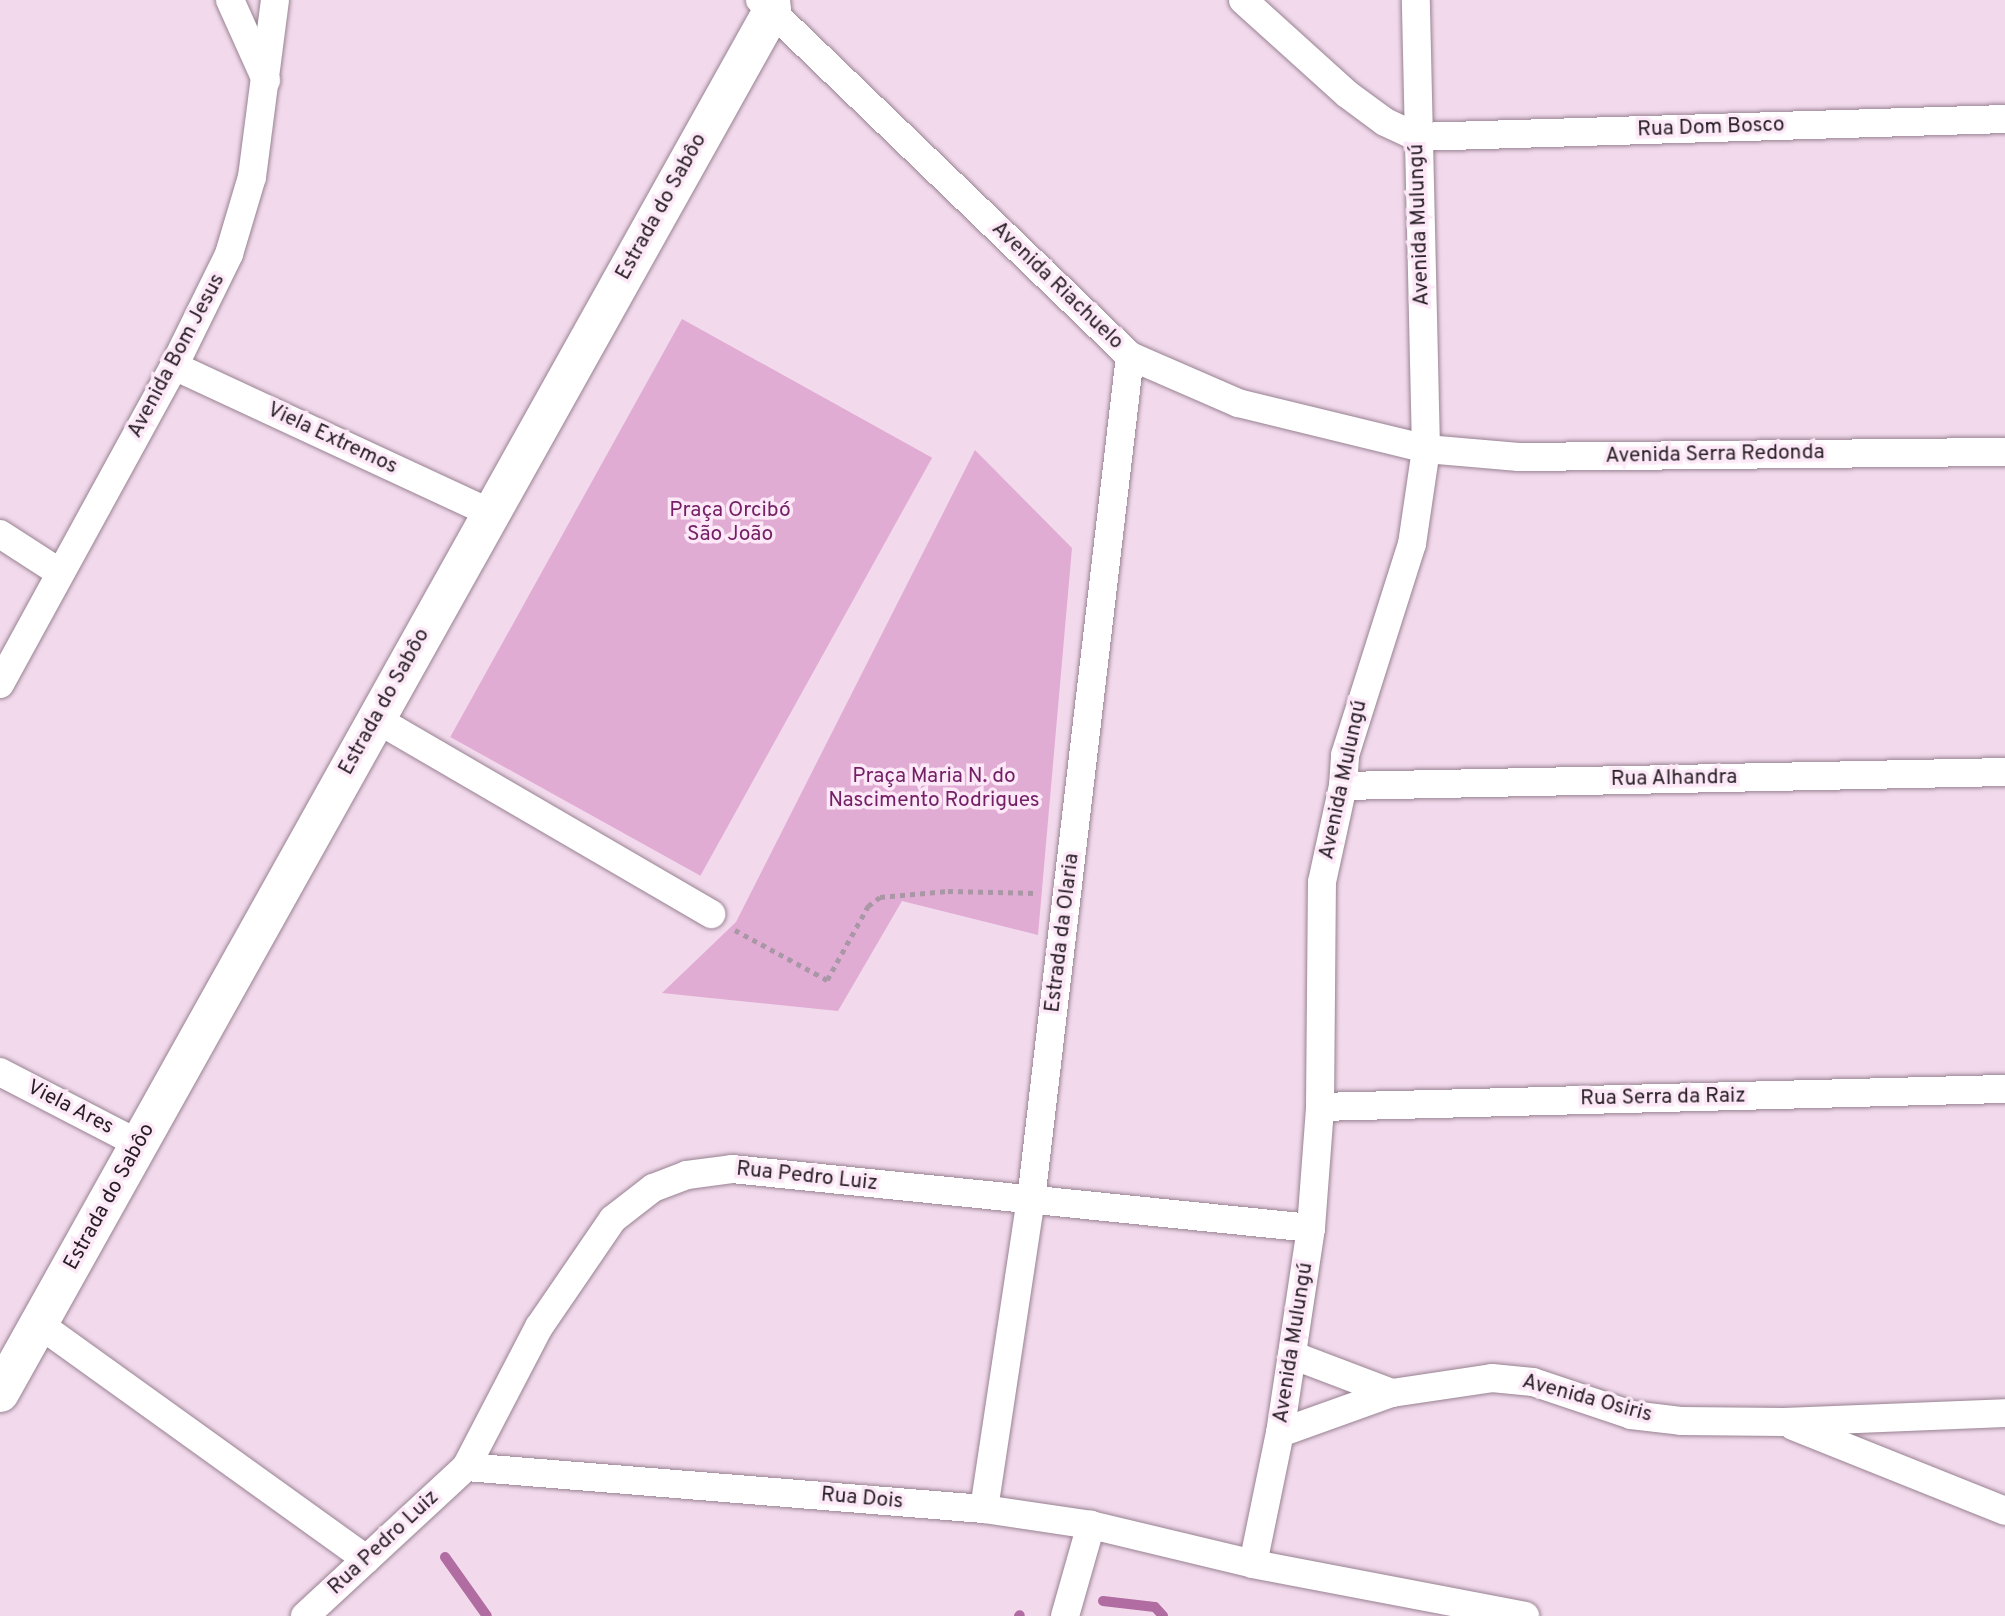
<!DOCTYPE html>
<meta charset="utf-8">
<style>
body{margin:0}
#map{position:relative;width:2005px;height:1616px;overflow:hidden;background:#f2daec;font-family:Overpass,sans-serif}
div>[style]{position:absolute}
.green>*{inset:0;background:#e1acd4;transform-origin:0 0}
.stream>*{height:10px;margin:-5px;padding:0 5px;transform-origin:5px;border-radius:5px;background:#b16ca2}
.path>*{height:4.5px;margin-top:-2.25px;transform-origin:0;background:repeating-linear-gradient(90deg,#aa97a6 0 5px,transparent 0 10px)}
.roads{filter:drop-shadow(0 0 2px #988292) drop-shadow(0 0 2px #988292)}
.street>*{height:28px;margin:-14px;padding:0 14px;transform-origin:14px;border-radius:14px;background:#fff}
.secondary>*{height:38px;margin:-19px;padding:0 19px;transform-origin:19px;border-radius:19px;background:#fff}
span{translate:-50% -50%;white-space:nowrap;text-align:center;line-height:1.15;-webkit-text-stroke:7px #fce8f7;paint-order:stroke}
.street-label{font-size:21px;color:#271e25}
.park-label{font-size:21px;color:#721f65}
</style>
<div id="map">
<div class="green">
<div style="left:682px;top:319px;width:286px;height:478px;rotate:29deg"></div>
<div style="clip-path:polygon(975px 450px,1072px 548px,1038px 935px,902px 901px,838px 1011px,662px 993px,736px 922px)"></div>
</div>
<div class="stream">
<div style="left:445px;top:1557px;width:72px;rotate:54.6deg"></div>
<div style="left:1103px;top:1601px;width:52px;rotate:6.6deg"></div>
<div style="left:1155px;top:1607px;width:12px;rotate:48deg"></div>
<div style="left:1019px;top:1616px;width:1px;rotate:-45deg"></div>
</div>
<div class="path">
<div style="left:735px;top:930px;width:105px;rotate:28.5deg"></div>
<div style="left:827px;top:980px;width:85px;rotate:-61deg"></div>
<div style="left:868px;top:906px;width:15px;rotate:-37deg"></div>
<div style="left:880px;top:897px;width:68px;rotate:-5deg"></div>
<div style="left:948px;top:891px;width:87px;rotate:1.3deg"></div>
</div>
<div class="roads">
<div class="street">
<div style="left:230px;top:0;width:88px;rotate:65.8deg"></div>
<div style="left:760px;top:0;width:513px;rotate:43.9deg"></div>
<div style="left:1130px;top:356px;width:118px;rotate:23.5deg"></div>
<div style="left:1238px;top:403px;width:194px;rotate:13.7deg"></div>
<div style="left:1426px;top:449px;width:93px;rotate:4.9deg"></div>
<div style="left:1519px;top:457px;width:486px;rotate:-0.6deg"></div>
<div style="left:1243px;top:0;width:140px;rotate:42.1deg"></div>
<div style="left:1347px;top:94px;width:47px;rotate:36.4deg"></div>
<div style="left:1385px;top:122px;width:35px;rotate:25deg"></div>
<div style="left:1417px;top:137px;width:588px;rotate:-1.75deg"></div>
<div style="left:174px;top:366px;width:349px;rotate:24.9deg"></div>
<div style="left:0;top:534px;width:70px;rotate:32.8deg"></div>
<div style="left:0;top:684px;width:362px;rotate:-61.3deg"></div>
<div style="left:174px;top:366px;width:125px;rotate:-63.8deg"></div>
<div style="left:229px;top:254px;width:80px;rotate:-73.4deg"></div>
<div style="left:252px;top:177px;width:178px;rotate:-82.6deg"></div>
<div style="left:376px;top:719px;width:388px;rotate:30.2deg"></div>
<div style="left:1343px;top:786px;width:662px;rotate:-1.21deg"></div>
<div style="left:0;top:1072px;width:157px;rotate:27.4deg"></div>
<div style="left:1320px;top:1107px;width:685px;rotate:-1.51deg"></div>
<div style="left:39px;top:1324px;width:403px;rotate:35.7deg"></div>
<div style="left:1292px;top:1355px;width:107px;rotate:20.8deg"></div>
<div style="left:1793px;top:1426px;width:228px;rotate:21.8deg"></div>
<div style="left:1280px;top:1433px;width:119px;rotate:-19.7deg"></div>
<div style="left:1392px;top:1393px;width:101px;rotate:-8.5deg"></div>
<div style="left:1492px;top:1378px;width:41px;rotate:5.6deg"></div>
<div style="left:1533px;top:1382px;width:103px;rotate:18.6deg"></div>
<div style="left:1631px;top:1415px;width:50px;rotate:6.8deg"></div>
<div style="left:1681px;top:1421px;width:103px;rotate:0.6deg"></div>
<div style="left:1784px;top:1422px;width:221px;rotate:-2.3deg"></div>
<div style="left:466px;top:1467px;width:520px;rotate:4.64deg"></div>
<div style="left:984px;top:1509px;width:108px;rotate:8.5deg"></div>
<div style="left:1091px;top:1525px;width:167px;rotate:13.5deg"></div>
<div style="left:1253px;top:1564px;width:277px;rotate:10.8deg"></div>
<div style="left:984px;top:1509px;width:313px;rotate:-81.4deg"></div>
<div style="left:1031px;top:1200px;width:850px;rotate:-83.31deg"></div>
<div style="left:1253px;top:1564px;width:134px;rotate:-78.4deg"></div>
<div style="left:1280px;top:1433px;width:207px;rotate:-81.4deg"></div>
<div style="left:1311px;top:1228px;width:121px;rotate:-85.7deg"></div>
<div style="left:1320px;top:1107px;width:225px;rotate:-89.5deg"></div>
<div style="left:1322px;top:882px;width:98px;rotate:-77.7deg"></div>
<div style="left:1343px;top:786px;width:31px;rotate:-86deg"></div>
<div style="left:1345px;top:755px;width:221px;rotate:-72.4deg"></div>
<div style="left:1412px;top:544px;width:96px;rotate:-81.6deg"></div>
<div style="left:1426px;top:449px;width:449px;rotate:-91.3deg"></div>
<div style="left:305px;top:1616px;width:219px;rotate:-42.8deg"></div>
<div style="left:466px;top:1467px;width:158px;rotate:-62.5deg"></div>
<div style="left:539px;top:1327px;width:131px;rotate:-55.6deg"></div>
<div style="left:613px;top:1219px;width:51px;rotate:-37.8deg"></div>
<div style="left:653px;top:1188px;width:36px;rotate:-21deg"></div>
<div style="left:687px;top:1175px;width:45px;rotate:-7.6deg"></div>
<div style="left:732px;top:1169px;width:582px;rotate:5.82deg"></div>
<div style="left:1065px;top:1616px;width:95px;rotate:-74.1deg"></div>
</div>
<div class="secondary">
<div style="left:0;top:1393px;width:1583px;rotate:-60.81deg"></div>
<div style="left:772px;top:11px;width:11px;rotate:-95deg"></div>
</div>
</div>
<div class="street-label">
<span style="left:1711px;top:128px;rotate:-2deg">Rua Dom Bosco</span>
<span style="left:662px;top:207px;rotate:-61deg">Estrada do Sabôo</span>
<span style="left:1420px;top:225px;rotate:-92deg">Avenida Mulungú</span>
<span style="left:1057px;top:286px;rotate:44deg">Avenida Riachuelo</span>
<span style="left:177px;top:356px;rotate:-62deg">Avenida Bom Jesus</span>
<span style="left:332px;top:439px;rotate:25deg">Viela Extremos</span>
<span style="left:1715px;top:455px;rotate:-1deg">Avenida Serra Redonda</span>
<span style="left:385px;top:702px;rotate:-61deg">Estrada do Sabôo</span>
<span style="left:1674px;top:779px;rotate:-1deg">Rua Alhandra</span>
<span style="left:1344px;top:780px;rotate:-78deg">Avenida Mulungú</span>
<span style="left:1063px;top:933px;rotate:-83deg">Estrada da Olaria</span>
<span style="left:1663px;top:1098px;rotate:-1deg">Rua Serra da Raiz</span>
<span style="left:70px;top:1108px;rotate:27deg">Viela Ares</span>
<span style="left:807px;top:1177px;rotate:6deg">Rua Pedro Luiz</span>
<span style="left:110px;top:1197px;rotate:-61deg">Estrada do Sabôo</span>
<span style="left:1294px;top:1343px;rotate:-81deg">Avenida Mulungú</span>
<span style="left:1587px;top:1399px;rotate:15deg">Avenida Osiris</span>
<span style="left:862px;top:1499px;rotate:5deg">Rua Dois</span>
<span style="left:384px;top:1543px;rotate:-43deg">Rua Pedro Luiz</span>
</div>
<div class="park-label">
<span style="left:730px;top:523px">Praça Orcibó<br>São João</span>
<span style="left:934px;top:789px">Praça Maria N. do<br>Nascimento Rodrigues</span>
</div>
</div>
